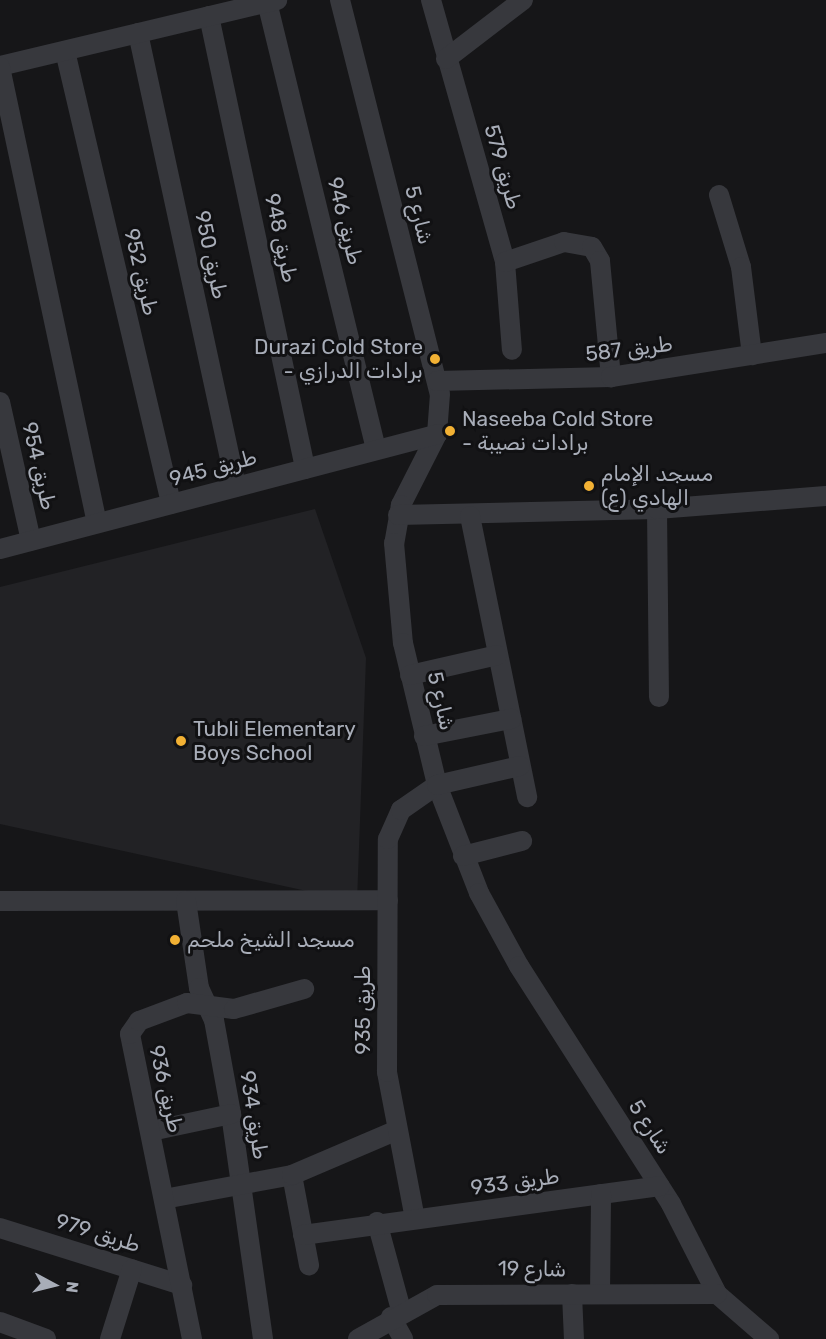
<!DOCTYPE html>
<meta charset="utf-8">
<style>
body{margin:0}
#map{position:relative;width:826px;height:1339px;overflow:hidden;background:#161618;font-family:Rubik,"Noto Naskh Arabic",sans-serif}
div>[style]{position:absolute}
.built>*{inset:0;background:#222225}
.minor>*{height:20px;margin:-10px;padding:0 10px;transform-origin:10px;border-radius:10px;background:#37383d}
.dots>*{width:16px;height:16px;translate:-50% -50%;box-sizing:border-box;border:3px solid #111113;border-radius:50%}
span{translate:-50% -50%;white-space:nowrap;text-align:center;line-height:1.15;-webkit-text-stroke:6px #111113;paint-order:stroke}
.street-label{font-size:21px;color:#a8adb8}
.poi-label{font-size:21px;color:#a8adb8}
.right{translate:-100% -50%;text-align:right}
.left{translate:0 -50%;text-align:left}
.north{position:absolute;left:24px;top:1255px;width:60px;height:60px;-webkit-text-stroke:4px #111113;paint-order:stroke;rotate:97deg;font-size:16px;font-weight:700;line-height:24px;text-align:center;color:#a8adb8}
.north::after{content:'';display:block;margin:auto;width:21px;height:27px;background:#a8adb8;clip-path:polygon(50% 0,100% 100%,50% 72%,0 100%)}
</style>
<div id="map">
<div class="built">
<div style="clip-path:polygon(315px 509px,366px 658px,357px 902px,0 824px,0 587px)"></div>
</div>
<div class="minor">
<div style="left:340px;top:0;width:406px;rotate:75.8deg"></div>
<div style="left:440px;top:394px;width:40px;rotate:94.3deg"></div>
<div style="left:437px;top:434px;width:80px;rotate:116.9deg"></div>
<div style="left:401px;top:505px;width:39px;rotate:100deg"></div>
<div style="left:394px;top:543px;width:100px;rotate:84.9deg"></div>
<div style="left:403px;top:643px;width:146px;rotate:76.5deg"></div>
<div style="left:437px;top:785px;width:116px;rotate:68.7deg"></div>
<div style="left:479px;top:893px;width:83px;rotate:61.3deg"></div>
<div style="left:519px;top:966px;width:282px;rotate:57.4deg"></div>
<div style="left:671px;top:1204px;width:101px;rotate:62.9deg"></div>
<div style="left:717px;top:1294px;width:69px;rotate:40.9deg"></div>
<div style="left:431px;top:0;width:272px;rotate:74.2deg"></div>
<div style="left:505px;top:262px;width:88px;rotate:85.5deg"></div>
<div style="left:267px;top:2px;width:461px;rotate:76.3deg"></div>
<div style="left:209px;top:16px;width:463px;rotate:78deg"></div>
<div style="left:138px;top:33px;width:464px;rotate:77.8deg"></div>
<div style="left:65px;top:51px;width:465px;rotate:76.8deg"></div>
<div style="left:446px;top:59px;width:97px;rotate:-37.5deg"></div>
<div style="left:0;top:66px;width:285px;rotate:-13.4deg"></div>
<div style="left:0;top:67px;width:466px;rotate:78deg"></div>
<div style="left:719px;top:195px;width:75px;rotate:73deg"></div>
<div style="left:741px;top:267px;width:89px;rotate:82.9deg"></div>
<div style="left:505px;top:262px;width:62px;rotate:-18.7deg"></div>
<div style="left:564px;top:242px;width:28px;rotate:10deg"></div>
<div style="left:592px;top:247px;width:16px;rotate:60deg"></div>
<div style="left:600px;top:261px;width:117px;rotate:84.6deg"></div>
<div style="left:437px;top:381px;width:174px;rotate:-1.3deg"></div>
<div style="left:611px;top:377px;width:218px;rotate:-9deg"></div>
<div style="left:0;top:402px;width:142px;rotate:77.4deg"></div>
<div style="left:657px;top:509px;width:188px;rotate:89.4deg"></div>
<div style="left:398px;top:515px;width:259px;rotate:-1.3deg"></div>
<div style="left:657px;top:509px;width:169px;rotate:-4.4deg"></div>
<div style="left:470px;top:516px;width:287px;rotate:78.5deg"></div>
<div style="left:0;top:549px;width:452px;rotate:-14.7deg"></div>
<div style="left:410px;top:675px;width:89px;rotate:-12.9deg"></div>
<div style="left:424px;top:736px;width:89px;rotate:-11.1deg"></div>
<div style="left:463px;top:856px;width:61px;rotate:-14.3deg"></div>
<div style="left:0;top:901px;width:388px;rotate:-0.1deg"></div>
<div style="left:186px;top:901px;width:88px;rotate:81.5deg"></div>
<div style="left:199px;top:988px;width:35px;rotate:65deg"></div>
<div style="left:214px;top:1020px;width:96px;rotate:79.7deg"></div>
<div style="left:231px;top:1114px;width:227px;rotate:81.9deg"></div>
<div style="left:151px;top:1131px;width:82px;rotate:-12deg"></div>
<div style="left:292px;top:1175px;width:92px;rotate:79.3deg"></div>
<div style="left:164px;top:1199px;width:130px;rotate:-10.6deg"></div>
<div style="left:292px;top:1175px;width:112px;rotate:-23.1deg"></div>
<div style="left:415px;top:1219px;width:150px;rotate:-100.8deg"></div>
<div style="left:387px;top:1072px;width:233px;rotate:-89.8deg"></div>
<div style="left:388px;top:839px;width:32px;rotate:-66deg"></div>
<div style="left:401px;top:810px;width:44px;rotate:-34.8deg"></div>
<div style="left:437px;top:785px;width:85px;rotate:-12.9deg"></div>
<div style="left:377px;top:1222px;width:91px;rotate:74.7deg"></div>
<div style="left:0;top:1228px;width:191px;rotate:17.4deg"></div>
<div style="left:303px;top:1235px;width:360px;rotate:-7.8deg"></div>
<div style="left:572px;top:1294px;width:45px;rotate:87.5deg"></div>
<div style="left:600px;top:1294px;width:100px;rotate:-89.4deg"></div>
<div style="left:391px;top:1317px;width:25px;rotate:61deg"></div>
<div style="left:0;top:1322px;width:49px;rotate:20.3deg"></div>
<div style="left:110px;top:1339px;width:73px;rotate:-72.6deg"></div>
<div style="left:192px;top:1339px;width:311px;rotate:-101.5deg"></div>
<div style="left:130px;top:1034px;width:16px;rotate:-55deg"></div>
<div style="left:139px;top:1021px;width:51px;rotate:-20.6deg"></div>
<div style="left:187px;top:1003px;width:47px;rotate:7.3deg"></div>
<div style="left:234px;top:1009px;width:73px;rotate:-15.9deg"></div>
<div style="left:358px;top:1339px;width:90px;rotate:-29.1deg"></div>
<div style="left:437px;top:1295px;width:280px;rotate:-0.2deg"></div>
</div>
<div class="dots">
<div style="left:435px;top:359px;background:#f2b134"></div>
<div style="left:450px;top:431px;background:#f2b134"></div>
<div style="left:589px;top:486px;background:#f2b134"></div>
<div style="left:181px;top:741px;background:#f2b134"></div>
<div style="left:175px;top:940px;background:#f2b134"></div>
</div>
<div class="street-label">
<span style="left:503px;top:167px;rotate:74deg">طريق 579</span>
<span style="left:419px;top:215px;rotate:76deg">شارع 5</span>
<span style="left:345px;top:221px;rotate:76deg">طريق 946</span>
<span style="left:281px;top:238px;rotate:78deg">طريق 948</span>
<span style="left:211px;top:255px;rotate:78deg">طريق 950</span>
<span style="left:141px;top:272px;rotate:77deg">طريق 952</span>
<span style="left:629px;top:349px;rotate:-7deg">طريق 587</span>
<span style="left:39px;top:466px;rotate:77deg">طريق 954</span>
<span style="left:213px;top:468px;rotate:-15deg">طريق 945</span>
<span style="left:441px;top:701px;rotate:77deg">شارع 5</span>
<span style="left:363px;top:1010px;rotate:-90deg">طريق 935</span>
<span style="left:166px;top:1089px;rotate:77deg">طريق 936</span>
<span style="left:254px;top:1115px;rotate:81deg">طريق 934</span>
<span style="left:650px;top:1127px;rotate:57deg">شارع 5</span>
<span style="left:515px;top:1182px;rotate:-8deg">طريق 933</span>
<span style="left:98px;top:1233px;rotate:17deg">طريق 979</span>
<span style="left:532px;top:1269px;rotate:1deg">شارع 19</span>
</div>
<div class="poi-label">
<span class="right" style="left:423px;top:359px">Durazi Cold Store<br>- برادات الدرازي</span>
<span class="left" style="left:462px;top:431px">Naseeba Cold Store<br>- برادات نصيبة</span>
<span class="left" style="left:601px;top:486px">مسجد الإمام<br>الهادي (ع)</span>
<span class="left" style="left:193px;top:741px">Tubli Elementary<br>Boys School</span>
<span class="left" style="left:187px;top:940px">مسجد الشيخ ملحم</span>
</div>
<div class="north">N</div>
</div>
